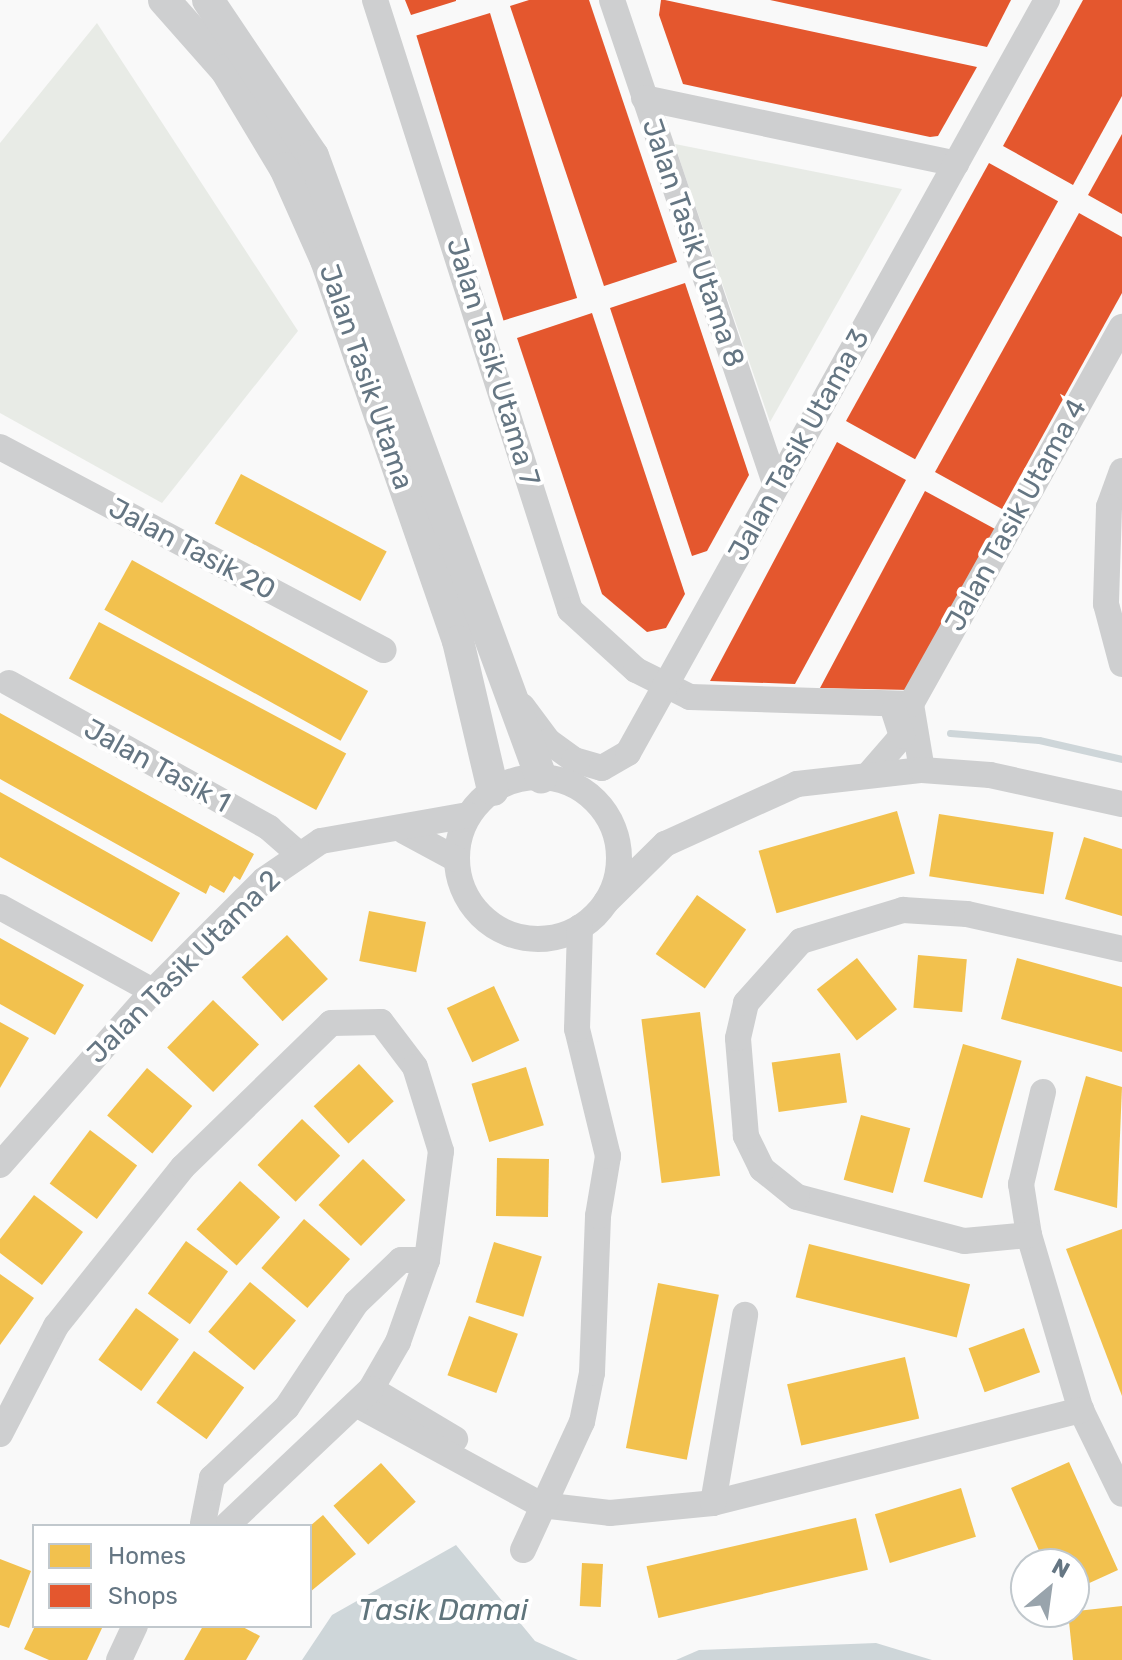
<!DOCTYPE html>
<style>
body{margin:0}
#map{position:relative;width:1122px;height:1660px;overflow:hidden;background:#f9f9f9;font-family:Rubik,sans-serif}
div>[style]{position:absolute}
.green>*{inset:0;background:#e8ebe6}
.water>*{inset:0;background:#ced6d9}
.homes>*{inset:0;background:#f2c14e;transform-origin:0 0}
.shops>*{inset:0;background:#e4572e;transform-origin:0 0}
.stream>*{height:7px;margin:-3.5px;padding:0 3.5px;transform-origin:3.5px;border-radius:3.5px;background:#ced6d9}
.minor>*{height:26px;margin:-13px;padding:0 13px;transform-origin:13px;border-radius:13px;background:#cecfd0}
.minor>.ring{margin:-13px;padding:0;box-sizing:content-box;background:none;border:26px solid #cecfd0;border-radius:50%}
.tertiary>*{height:32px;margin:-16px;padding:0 16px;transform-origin:16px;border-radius:16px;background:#cecfd0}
span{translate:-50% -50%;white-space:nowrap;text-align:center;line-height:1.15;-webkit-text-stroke:8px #fff;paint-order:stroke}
.street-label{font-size:28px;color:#657683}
.water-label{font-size:30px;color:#60757c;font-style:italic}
.legend{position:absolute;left:32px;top:1524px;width:280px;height:104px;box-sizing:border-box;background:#fff;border:2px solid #c1c8cd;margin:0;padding:10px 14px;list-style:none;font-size:24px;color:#657683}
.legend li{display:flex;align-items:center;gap:16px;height:40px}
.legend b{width:40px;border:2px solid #c1c8cd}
.north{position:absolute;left:1010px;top:1548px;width:80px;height:80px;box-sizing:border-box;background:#fff;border:2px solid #c1c8cd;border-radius:50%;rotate:29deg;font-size:22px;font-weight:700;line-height:32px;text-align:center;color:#657683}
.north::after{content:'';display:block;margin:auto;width:28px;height:36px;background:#99a4ac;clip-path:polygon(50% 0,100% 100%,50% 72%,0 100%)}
</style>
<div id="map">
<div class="green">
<div style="clip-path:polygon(97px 23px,298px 331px,162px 503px,0 413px,0 143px)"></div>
<div style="clip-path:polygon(675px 144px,902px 189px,770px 422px,682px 167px)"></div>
</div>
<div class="water">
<div style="clip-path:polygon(456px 1545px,535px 1641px,578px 1660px,302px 1660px,332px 1615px)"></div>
<div style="clip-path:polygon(876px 1643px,932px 1660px,676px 1660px,699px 1650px)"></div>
</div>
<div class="homes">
<div style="left:241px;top:474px;width:165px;height:56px;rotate:28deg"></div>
<div style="left:132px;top:560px;width:270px;height:57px;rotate:29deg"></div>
<div style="left:99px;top:622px;width:280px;height:64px;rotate:28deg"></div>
<div style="clip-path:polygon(0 713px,254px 854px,240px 880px,234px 876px,224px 893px,210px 885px,206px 894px,0 779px)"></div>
<div style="clip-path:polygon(0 792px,180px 893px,152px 942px,0 857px)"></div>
<div style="left:897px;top:811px;width:65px;height:144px;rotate:74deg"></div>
<div style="left:939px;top:814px;width:116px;height:63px;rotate:9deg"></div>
<div style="clip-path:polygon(1084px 837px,1122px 849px,1122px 916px,1065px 899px)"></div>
<div style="left:697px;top:895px;width:60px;height:72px;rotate:35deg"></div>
<div style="left:369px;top:911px;width:58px;height:51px;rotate:11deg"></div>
<div style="left:287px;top:935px;width:60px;height:62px;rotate:47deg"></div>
<div style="clip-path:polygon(0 938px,84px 985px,55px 1035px,0 1004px)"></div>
<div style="left:918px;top:955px;width:49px;height:53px;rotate:5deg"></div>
<div style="left:857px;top:958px;width:65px;height:51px;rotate:52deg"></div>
<div style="clip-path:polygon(1017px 958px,1122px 987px,1122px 1052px,1001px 1019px)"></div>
<div style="left:494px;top:986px;width:60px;height:52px;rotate:65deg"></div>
<div style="left:213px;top:1000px;width:64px;height:66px;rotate:44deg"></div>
<div style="left:700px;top:1012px;width:165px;height:59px;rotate:83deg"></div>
<div style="clip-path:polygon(0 1022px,29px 1038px,0 1088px)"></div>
<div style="left:963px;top:1044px;width:61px;height:143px;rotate:16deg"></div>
<div style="left:840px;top:1053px;width:50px;height:69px;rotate:82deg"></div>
<div style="left:359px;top:1064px;width:51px;height:62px;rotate:47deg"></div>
<div style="left:526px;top:1067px;width:61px;height:57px;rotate:73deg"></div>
<div style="left:147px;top:1068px;width:59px;height:62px;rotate:40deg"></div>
<div style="clip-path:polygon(1086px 1076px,1122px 1087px,1117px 1208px,1054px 1190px)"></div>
<div style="left:861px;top:1115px;width:51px;height:67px;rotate:15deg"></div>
<div style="left:302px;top:1119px;width:53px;height:64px;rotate:44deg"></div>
<div style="left:90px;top:1130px;width:59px;height:67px;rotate:37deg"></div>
<div style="left:497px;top:1158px;width:52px;height:58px;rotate:1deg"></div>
<div style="left:363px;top:1159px;width:59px;height:64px;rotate:44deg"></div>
<div style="left:240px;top:1181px;width:54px;height:65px;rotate:42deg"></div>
<div style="clip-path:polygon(34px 1195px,83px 1232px,42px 1285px,0 1253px,0 1239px)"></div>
<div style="left:304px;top:1219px;width:61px;height:65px;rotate:41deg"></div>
<div style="clip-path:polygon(1122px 1229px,1122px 1396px,1066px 1249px)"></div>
<div style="left:186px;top:1241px;width:52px;height:65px;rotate:36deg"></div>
<div style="left:494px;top:1242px;width:50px;height:63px;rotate:17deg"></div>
<div style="left:809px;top:1244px;width:166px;height:55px;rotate:14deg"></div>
<div style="clip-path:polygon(0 1274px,34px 1298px,0 1345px)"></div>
<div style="left:250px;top:1282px;width:60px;height:65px;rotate:40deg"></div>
<div style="left:658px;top:1283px;width:62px;height:168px;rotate:11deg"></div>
<div style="left:136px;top:1308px;width:53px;height:64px;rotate:36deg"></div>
<div style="left:469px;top:1316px;width:52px;height:63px;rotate:20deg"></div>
<div style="left:1024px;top:1328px;width:47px;height:59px;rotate:70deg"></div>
<div style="left:194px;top:1351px;width:62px;height:64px;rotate:36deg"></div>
<div style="left:905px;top:1357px;width:63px;height:121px;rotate:77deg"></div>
<div style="clip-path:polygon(1069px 1462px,1118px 1570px,1074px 1590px,1074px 1564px,1045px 1564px,1011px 1488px)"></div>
<div style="left:381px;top:1463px;width:52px;height:64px;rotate:48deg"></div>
<div style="left:961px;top:1488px;width:51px;height:90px;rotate:73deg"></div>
<div style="clip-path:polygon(323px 1515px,356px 1554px,310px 1592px,310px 1526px)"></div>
<div style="left:856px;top:1518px;width:53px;height:215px;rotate:77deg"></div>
<div style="clip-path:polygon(0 1559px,31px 1571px,9px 1628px,0 1625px)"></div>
<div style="left:582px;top:1563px;width:21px;height:43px;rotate:3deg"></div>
<div style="clip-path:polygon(1122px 1606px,1122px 1660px,1073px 1660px,1068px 1612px)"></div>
<div style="clip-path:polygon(35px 1626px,103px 1626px,87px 1660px,49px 1660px,24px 1649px)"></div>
<div style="clip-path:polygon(203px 1626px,241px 1626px,260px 1636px,246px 1660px,184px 1660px)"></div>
</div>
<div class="shops">
<div style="clip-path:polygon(405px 0,456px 0,456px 1px,411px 15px)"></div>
<div style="clip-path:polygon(529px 0,589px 0,677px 262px,604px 286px,510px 6px)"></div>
<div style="clip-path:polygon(661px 0,665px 0,977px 67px,938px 136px,930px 137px,683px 84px,659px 15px)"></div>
<div style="clip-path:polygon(770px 0,1011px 0,987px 47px)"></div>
<div style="clip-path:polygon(1083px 0,1122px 0,1122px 96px,1073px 185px,1003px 146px)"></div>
<div style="left:490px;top:13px;width:298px;height:77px;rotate:73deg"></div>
<div style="clip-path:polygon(1122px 134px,1122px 214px,1088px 195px)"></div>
<div style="left:989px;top:163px;width:79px;height:295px;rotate:29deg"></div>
<div style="clip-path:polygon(1079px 213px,1122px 237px,1122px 293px,1002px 509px,935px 472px)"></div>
<div style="clip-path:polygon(685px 283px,749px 475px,707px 551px,692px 556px,610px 308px)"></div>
<div style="clip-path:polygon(592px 313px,685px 594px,666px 628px,647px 632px,602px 594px,517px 338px)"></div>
<div style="clip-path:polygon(837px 442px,906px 480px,795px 684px,710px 681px)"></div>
<div style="clip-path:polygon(925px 491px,995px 529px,910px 690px,820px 688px)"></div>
</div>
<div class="stream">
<div style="left:950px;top:733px;width:89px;rotate:4.5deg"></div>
<div style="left:1039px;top:740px;width:85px;rotate:12.9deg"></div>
</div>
<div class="minor">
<div style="left:375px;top:0;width:640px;rotate:72.27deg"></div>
<div style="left:570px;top:610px;width:89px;rotate:42.3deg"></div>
<div style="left:636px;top:670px;width:60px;rotate:26.6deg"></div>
<div style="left:690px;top:697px;width:221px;rotate:1.8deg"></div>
<div style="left:612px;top:0;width:513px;rotate:71.35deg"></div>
<div style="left:644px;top:98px;width:319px;rotate:11.9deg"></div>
<div style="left:0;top:447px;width:434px;rotate:27.9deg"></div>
<div style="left:1122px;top:471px;width:38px;rotate:110deg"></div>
<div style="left:1109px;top:507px;width:97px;rotate:91.8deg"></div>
<div style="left:1106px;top:604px;width:62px;rotate:75.1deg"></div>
<div style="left:9px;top:683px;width:298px;rotate:29.1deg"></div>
<div style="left:269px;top:828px;width:41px;rotate:41.1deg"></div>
<div style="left:522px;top:706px;width:44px;rotate:53.4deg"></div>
<div style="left:548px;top:741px;width:32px;rotate:36deg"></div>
<div style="left:574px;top:760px;width:29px;rotate:16deg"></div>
<div style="left:602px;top:768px;width:30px;rotate:-30deg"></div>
<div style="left:628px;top:753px;width:862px;rotate:-60.91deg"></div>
<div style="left:922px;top:770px;width:67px;rotate:-99.5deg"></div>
<div style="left:911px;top:704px;width:432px;rotate:-60.8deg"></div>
<div style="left:870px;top:773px;width:49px;rotate:-49.1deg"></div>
<div style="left:902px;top:736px;width:26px;rotate:-108deg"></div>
<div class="ring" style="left:457px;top:777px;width:136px;height:136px"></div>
<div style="left:404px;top:831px;width:59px;rotate:28.3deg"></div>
<div style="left:606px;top:902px;width:83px;rotate:-44.5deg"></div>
<div style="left:665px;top:844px;width:145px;rotate:-24.4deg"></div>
<div style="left:797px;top:784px;width:126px;rotate:-6.4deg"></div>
<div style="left:922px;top:770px;width:68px;rotate:4.2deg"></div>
<div style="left:990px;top:775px;width:135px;rotate:12.4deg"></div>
<div style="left:0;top:907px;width:175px;rotate:28.8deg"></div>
<div style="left:1043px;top:1092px;width:95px;rotate:103.4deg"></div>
<div style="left:1021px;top:1184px;width:52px;rotate:81.1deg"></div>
<div style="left:1029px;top:1235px;width:183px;rotate:73.5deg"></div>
<div style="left:1081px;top:1410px;width:93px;rotate:64deg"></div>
<div style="left:0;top:1165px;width:232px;rotate:-48.7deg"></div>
<div style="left:153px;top:991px;width:157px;rotate:-45deg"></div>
<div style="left:264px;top:880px;width:69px;rotate:-34.4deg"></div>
<div style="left:321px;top:841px;width:149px;rotate:-10deg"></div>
<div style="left:1029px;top:1235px;width:65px;rotate:174.7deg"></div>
<div style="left:964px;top:1241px;width:173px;rotate:-165.2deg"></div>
<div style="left:797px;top:1197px;width:45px;rotate:-141.3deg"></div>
<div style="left:762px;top:1169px;width:37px;rotate:-116deg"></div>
<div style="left:746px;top:1136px;width:98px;rotate:-94.7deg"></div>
<div style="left:738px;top:1038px;width:36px;rotate:-77deg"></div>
<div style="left:746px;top:1003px;width:83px;rotate:-48.4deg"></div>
<div style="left:801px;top:941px;width:107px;rotate:-16.9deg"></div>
<div style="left:903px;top:910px;width:64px;rotate:3.6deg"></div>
<div style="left:967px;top:914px;width:159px;rotate:12.7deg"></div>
<div style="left:371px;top:1389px;width:98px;rotate:30.8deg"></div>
<div style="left:356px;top:1404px;width:211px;rotate:28.6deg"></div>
<div style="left:541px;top:1505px;width:69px;rotate:6.6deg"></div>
<div style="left:610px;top:1513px;width:103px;rotate:-5.5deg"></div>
<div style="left:713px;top:1503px;width:380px;rotate:-14.2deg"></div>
<div style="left:0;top:1434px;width:122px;rotate:-62.6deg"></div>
<div style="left:56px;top:1326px;width:203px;rotate:-51.4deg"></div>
<div style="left:183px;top:1167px;width:206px;rotate:-44.2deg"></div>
<div style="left:331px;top:1023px;width:50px;rotate:-1.1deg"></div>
<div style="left:381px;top:1022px;width:56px;rotate:52.9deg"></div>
<div style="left:415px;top:1067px;width:88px;rotate:72.8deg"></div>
<div style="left:441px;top:1151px;width:110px;rotate:97.3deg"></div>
<div style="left:427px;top:1260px;width:87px;rotate:109.5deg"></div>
<div style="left:398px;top:1342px;width:54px;rotate:119.9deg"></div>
<div style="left:371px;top:1389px;width:199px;rotate:136.6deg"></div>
<div style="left:713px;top:1503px;width:191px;rotate:-80.3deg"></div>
<div style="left:203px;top:1523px;width:46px;rotate:-78.7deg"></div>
<div style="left:212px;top:1478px;width:103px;rotate:-43.4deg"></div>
<div style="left:287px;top:1407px;width:125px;rotate:-56.4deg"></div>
<div style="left:356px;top:1303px;width:62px;rotate:-43.7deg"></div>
<div style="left:401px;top:1260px;width:26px"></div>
<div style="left:523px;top:1550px;width:141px;rotate:-65.3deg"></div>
<div style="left:582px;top:1422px;width:50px;rotate:-78.5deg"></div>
<div style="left:592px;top:1373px;width:157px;rotate:-87.8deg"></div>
<div style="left:598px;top:1216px;width:61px;rotate:-80.5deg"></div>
<div style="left:608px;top:1156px;width:131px;rotate:-103.7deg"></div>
<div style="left:577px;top:1029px;width:102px;rotate:-88.3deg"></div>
<div style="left:119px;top:1660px;width:38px;rotate:-65deg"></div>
</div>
<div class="tertiary">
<div style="left:164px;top:0;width:94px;rotate:48.5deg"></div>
<div style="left:226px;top:70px;width:114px;rotate:59deg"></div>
<div style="left:285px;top:168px;width:101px;rotate:66deg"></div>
<div style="left:326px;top:260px;width:403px;rotate:70.9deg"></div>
<div style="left:458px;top:641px;width:153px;rotate:76.8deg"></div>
<div style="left:208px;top:0;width:188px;rotate:56.1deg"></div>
<div style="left:313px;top:156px;width:662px;rotate:69.84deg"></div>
</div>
<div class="street-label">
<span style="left:693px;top:243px;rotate:71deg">Jalan Tasik Utama 8</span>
<span style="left:493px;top:362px;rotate:73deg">Jalan Tasik Utama 7</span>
<span style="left:366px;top:377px;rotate:71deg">Jalan Tasik Utama</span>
<span style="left:799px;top:445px;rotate:-61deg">Jalan Tasik Utama 3</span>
<span style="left:1016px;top:515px;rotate:-61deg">Jalan Tasik Utama 4</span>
<span style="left:192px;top:549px;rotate:28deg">Jalan Tasik 20</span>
<span style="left:157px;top:766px;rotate:29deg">Jalan Tasik 1</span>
<span style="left:184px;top:967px;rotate:-45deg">Jalan Tasik Utama 2</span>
</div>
<div class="water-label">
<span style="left:443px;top:1610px">Tasik Damai</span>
</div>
<ul class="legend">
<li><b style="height:22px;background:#f2c14e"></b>Homes</li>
<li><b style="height:22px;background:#e4572e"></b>Shops</li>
</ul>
<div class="north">N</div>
</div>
